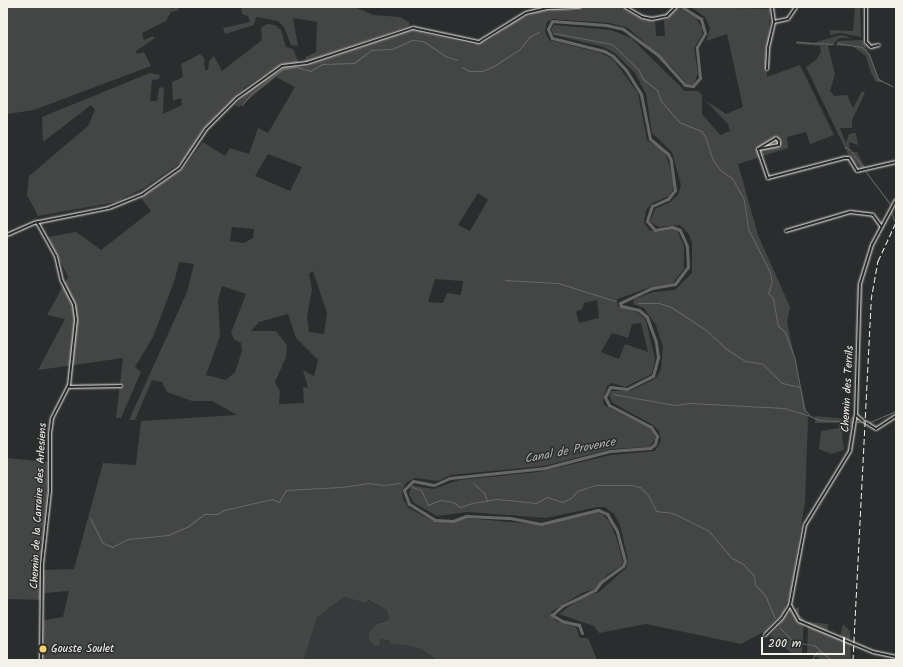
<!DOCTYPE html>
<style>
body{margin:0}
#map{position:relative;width:903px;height:667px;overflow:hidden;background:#2a2d2e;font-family:Kalam,sans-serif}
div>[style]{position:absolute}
.built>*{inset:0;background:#373a3a}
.green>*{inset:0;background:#444645}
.stream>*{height:1px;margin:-0.5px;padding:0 0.5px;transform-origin:0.5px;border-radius:0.5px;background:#676866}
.canal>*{height:3px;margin:-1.5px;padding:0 1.5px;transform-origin:1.5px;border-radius:1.5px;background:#676866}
.roads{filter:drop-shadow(0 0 1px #f4f1e8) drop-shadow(0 0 1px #f4f1e8)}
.minor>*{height:2px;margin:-1px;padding:0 1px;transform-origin:1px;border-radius:1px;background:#2a2d2e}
.rail>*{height:1px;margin-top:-0.5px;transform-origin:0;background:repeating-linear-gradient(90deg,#f4f1e8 0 6px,transparent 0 9px)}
.dots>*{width:11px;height:11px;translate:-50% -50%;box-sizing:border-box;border:2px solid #2a2d2e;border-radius:50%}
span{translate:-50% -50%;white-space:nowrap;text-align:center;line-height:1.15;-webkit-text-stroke:3px #2a2d2e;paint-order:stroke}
.street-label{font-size:11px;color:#f4f1e8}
.poi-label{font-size:11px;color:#f4f1e8}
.left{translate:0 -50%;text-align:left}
.water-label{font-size:12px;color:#b5b3ae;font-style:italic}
.frame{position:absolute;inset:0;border:8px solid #f4f1e8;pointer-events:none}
.scale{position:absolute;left:761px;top:637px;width:84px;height:18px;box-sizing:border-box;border:2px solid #f4f1e8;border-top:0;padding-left:5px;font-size:12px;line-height:14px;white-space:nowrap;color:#f4f1e8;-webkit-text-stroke:3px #2a2d2e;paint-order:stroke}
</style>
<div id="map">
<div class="built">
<div style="clip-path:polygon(344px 597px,366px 603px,367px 600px,387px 610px,389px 619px,380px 622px,380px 639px,391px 641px,390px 644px,405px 645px,421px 649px,437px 660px,304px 660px,317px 617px)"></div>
</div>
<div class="green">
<div style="clip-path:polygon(7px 7px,170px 7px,171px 9px,178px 7px,179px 10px,171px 12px,166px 21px,142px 33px,144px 40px,153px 36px,155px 38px,136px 51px,137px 54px,144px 52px,151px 66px,34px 110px,7px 114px)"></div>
<div style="clip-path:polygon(241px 7px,355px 7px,373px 15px,400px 17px,409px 22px,409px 26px,304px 62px,306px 57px,316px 52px,317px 22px,293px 18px,298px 46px,291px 45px,284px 27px,278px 21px,256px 17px,254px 25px,225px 34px,223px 28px,250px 22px,248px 16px,242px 14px)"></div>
<div style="clip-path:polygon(evenodd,585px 7px,619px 7px,643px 20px,655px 22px,656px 36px,665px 36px,664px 21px,679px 8px,696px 18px,702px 28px,702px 35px,694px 48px,698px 73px,694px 84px,687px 84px,671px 66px,628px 28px,610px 23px,552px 19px,547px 22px,545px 31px,549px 40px,601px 53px,613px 59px,638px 93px,647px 140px,662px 150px,667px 157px,674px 182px,673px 190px,669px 196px,652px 203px,646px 210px,644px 222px,649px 230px,658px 232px,673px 229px,678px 232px,684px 246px,684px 269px,673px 283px,651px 287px,617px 299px,618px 306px,639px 313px,646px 320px,655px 359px,652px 374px,625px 387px,612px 383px,607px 386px,603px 399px,604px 405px,650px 428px,656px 438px,649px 447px,611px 449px,544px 466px,451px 475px,438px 481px,415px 478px,407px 482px,402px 490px,403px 499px,409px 508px,433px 521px,452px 523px,466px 518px,543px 525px,598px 512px,602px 514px,610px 522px,617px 540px,623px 562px,621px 566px,606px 576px,595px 589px,582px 593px,551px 612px,556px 621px,576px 627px,580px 638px,588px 638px,597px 660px,437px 660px,421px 649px,405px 645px,390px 644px,390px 641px,380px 639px,379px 646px,374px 645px,369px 640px,369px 633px,374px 626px,389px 619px,387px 610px,368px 600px,366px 603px,344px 597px,317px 617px,304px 660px,43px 660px,44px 620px,63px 617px,69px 591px,44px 593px,44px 600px,8px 599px,7px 458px,48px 462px,48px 491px,41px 570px,74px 569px,103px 463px,136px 465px,141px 421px,237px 415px,212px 401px,192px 401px,167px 392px,162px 382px,152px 380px,135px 420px,129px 420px,187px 292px,194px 264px,179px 262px,175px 279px,153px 337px,135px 367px,141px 372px,121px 418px,116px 418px,123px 358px,38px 370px,65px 319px,47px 315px,68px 277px,48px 237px,76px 232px,101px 250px,151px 211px,141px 198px,183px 169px,203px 142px,225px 156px,230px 148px,249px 154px,258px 128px,268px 133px,295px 87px,276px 77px,239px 107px,235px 105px,254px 86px,286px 67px,304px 67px,412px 30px,474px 45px,489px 40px,514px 22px,535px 13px,555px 9px,577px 11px,585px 7px,268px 154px,302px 167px,290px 191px,255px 176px,268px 154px,585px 7px,478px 193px,488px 200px,470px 231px,458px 225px,478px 193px,585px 7px,232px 227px,254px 229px,253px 238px,244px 243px,230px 241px,232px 227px,585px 7px,313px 271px,327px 313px,324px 334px,309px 332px,307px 317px,312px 289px,309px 274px,313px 271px,585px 7px,435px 279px,463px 281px,461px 295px,447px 293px,443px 303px,428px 302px,435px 279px,585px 7px,222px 286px,246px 294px,231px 333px,234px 339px,241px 343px,242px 351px,235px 372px,226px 380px,206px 375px,220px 336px,218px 300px,222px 286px,585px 7px,597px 300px,599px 318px,579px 323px,576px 312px,582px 309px,584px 303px,597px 300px,585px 7px,288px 314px,296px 338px,318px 360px,314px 376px,303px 370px,308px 388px,303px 387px,304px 403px,279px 404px,280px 391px,275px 382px,286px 357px,287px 345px,276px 331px,251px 331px,259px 322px,288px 314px,585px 7px,641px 323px,648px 352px,625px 344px,619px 359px,601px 352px,612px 333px,628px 338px,632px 324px,641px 323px)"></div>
<div style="clip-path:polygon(691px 7px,770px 9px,769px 41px,766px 47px,767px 77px,800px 65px,834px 135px,810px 144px,806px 132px,787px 137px,788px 148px,738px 164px,758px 235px,790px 307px,787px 322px,808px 419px,805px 501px,791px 590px,784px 611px,765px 631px,741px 644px,646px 624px,599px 633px,594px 626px,559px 614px,579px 599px,599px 592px,626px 568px,628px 560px,620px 525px,614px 514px,605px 507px,597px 507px,546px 518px,467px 512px,437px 516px,414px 503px,409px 495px,411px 485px,433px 489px,459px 480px,539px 472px,611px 455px,655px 451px,661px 441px,659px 431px,653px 425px,613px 403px,609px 396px,611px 391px,630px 391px,651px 381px,657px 377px,661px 369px,663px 347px,656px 325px,644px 308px,633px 304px,634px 299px,654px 292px,675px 290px,692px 273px,692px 243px,689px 234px,680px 225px,659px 227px,650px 222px,655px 209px,670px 202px,678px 195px,681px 185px,672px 152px,652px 133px,646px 94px,635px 73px,615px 53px,604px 47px,554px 35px,551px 29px,554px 25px,611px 30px,631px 38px,685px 91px,698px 91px,702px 95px,702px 114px,720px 135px,730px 131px,728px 124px,705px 100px,726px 114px,743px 107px,727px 34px,706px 41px,710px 28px,705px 17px)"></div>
<div style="clip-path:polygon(855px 7px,860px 7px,861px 37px,840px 33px,830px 35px,830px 30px,853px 31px)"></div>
<div style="clip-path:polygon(267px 24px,275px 25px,281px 30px,286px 47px,293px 49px,299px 63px,281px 64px,245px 87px,203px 129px,183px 161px,144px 188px,116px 202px,38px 216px,27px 195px,29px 176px,88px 126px,95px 110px,91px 105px,43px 142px,42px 117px,150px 73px,160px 75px,159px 79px,152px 80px,150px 101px,157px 101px,159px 88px,164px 87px,163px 114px,182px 105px,181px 98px,173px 101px,172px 82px,183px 77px,181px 64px,200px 54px,204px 58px,205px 70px,208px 70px,209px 61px,214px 56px,222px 71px,262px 40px,261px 28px)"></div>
<div style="clip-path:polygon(841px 35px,852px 38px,839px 38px,833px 45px,828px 46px,835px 74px,830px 91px,834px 96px,847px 95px,853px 108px,862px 91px,865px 93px,852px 120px,852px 128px,840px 128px,846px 143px,849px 134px,856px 133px,858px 145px,849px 142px,850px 152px,857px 152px,865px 167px,861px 169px,857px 163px,854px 167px,806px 67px,816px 60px,821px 52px,820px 46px,796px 44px,797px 41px,813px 43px)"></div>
<div style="clip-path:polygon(863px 40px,879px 79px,882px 80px,881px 83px,875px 81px,870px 70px,866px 56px,852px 46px,836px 46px,838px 41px)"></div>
<div style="clip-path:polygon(815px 416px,848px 419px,854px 416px,854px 426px,842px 433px,844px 450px,831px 454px,819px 449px,821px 431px,839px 428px,838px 423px,815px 423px)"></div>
<div style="clip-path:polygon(799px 607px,799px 614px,804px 619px,802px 654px,793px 654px,770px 636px,790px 611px)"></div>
<div style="clip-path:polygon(808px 622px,828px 624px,827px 635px,840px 637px,843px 624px,850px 631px,851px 660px,821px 660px,814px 655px,807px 655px)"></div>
</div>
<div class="stream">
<div style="left:553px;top:33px;width:60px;rotate:10.6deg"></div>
<div style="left:612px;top:44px;width:36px;rotate:44deg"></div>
<div style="left:638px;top:69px;width:11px;rotate:63deg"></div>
<div style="left:643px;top:79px;width:18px;rotate:38deg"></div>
<div style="left:657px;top:90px;width:12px;rotate:70deg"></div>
<div style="left:661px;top:101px;width:28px;rotate:49deg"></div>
<div style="left:679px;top:122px;width:24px;rotate:22deg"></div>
<div style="left:701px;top:131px;width:6px;rotate:51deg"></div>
<div style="left:705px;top:136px;width:25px;rotate:72deg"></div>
<div style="left:713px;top:160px;width:12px;rotate:55deg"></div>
<div style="left:720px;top:170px;width:14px;rotate:34deg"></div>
<div style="left:732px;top:178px;width:25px;rotate:61deg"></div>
<div style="left:744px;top:200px;width:29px;rotate:82deg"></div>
<div style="left:748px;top:229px;width:48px;rotate:62.9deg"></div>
<div style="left:770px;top:272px;width:10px;rotate:79deg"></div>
<div style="left:772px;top:282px;width:12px;rotate:110deg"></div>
<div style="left:768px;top:293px;width:7px;rotate:45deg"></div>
<div style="left:773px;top:298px;width:28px;rotate:80deg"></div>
<div style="left:778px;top:326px;width:9px;rotate:41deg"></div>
<div style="left:785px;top:332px;width:30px;rotate:70deg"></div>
<div style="left:795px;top:360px;width:50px;rotate:79.6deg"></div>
<div style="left:804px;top:409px;width:9px;rotate:49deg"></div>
<div style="left:810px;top:416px;width:10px;rotate:24deg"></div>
<div style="left:819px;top:420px;width:35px;rotate:3deg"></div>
<div style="left:796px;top:42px;width:37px;rotate:3deg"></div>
<div style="left:837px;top:43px;width:25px;rotate:9deg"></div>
<div style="left:862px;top:47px;width:10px;rotate:45deg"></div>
<div style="left:869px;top:54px;width:27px;rotate:70deg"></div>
<div style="left:878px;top:79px;width:16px;rotate:27deg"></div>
<div style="left:462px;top:67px;width:8px;rotate:30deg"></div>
<div style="left:469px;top:71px;width:13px"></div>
<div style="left:482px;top:71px;width:13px;rotate:-23deg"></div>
<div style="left:494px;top:66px;width:30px;rotate:-33deg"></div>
<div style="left:519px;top:50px;width:16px;rotate:-52deg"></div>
<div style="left:529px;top:37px;width:11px;rotate:-27deg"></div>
<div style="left:242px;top:105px;width:14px;rotate:-51deg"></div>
<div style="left:251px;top:94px;width:41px;rotate:-38deg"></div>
<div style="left:283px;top:69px;width:14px;rotate:-8deg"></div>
<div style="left:297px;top:67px;width:14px;rotate:17deg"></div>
<div style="left:310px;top:71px;width:14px;rotate:-30deg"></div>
<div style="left:322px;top:64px;width:32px;rotate:-2deg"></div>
<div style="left:354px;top:63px;width:21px;rotate:-37deg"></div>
<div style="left:371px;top:50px;width:21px;rotate:-3deg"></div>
<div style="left:392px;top:49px;width:22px;rotate:-24deg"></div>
<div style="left:412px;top:40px;width:11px;rotate:5deg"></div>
<div style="left:423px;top:41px;width:27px;rotate:34deg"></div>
<div style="left:445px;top:56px;width:13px;rotate:18deg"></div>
<div style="left:845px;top:147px;width:6px;rotate:31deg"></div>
<div style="left:850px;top:150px;width:21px;rotate:53deg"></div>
<div style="left:866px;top:172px;width:40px;rotate:53deg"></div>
<div style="left:891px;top:211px;width:10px;rotate:73deg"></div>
<div style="left:895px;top:225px;width:2px;rotate:63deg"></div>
<div style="left:505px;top:280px;width:53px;rotate:3.2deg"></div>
<div style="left:558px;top:283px;width:60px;rotate:17.5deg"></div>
<div style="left:638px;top:303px;width:21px"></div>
<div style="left:659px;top:303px;width:13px;rotate:18deg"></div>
<div style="left:671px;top:307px;width:42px;rotate:33.3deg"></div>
<div style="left:706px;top:330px;width:26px;rotate:43deg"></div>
<div style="left:725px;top:348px;width:24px;rotate:33deg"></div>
<div style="left:745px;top:361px;width:18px;rotate:9deg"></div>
<div style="left:763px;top:364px;width:27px;rotate:45deg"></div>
<div style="left:782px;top:383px;width:18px;rotate:13deg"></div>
<div style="left:613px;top:394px;width:62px;rotate:10.2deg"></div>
<div style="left:674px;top:405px;width:17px;rotate:-7deg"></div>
<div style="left:691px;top:403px;width:93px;rotate:3.1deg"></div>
<div style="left:784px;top:408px;width:27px;rotate:17deg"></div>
<div style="left:857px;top:422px;width:2px"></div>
<div style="left:870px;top:422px;width:28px;rotate:-23deg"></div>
<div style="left:473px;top:483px;width:15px;rotate:42deg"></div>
<div style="left:484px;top:493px;width:9px;rotate:69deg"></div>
<div style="left:412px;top:487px;width:9px;rotate:18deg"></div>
<div style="left:421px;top:490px;width:17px;rotate:65deg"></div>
<div style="left:428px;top:505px;width:13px;rotate:-23deg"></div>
<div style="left:440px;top:500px;width:13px;rotate:9deg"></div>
<div style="left:453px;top:502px;width:9px;rotate:36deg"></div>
<div style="left:460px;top:507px;width:13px;rotate:-18deg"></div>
<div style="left:472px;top:503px;width:25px;rotate:-9deg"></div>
<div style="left:497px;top:499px;width:39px;rotate:6deg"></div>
<div style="left:536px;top:503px;width:13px;rotate:-29deg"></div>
<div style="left:547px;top:497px;width:16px;rotate:18deg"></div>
<div style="left:562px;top:502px;width:10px;rotate:-24deg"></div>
<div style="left:571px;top:498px;width:9px;rotate:-49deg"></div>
<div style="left:577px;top:491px;width:19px;rotate:-18deg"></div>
<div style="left:595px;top:485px;width:36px"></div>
<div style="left:631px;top:485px;width:9px;rotate:13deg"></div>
<div style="left:640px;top:487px;width:11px;rotate:45deg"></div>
<div style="left:648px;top:495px;width:18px;rotate:63deg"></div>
<div style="left:656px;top:511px;width:17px;rotate:7deg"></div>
<div style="left:673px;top:513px;width:40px;rotate:26.6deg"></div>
<div style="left:709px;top:531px;width:35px;rotate:50deg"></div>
<div style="left:732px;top:558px;width:13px;rotate:29deg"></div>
<div style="left:743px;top:564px;width:16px;rotate:47deg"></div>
<div style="left:754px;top:576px;width:9px;rotate:84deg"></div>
<div style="left:755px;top:585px;width:14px;rotate:45deg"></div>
<div style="left:765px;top:595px;width:25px;rotate:67deg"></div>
<div style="left:90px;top:518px;width:28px;rotate:63deg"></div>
<div style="left:103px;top:543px;width:10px;rotate:24deg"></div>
<div style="left:112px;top:547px;width:18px;rotate:-27deg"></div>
<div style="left:128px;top:539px;width:40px;rotate:-5.7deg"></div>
<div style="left:168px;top:535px;width:21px;rotate:-23deg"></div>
<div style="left:187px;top:527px;width:21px;rotate:-37deg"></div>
<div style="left:204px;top:514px;width:13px"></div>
<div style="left:217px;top:514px;width:8px;rotate:-30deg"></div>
<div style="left:224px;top:510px;width:49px;rotate:-12.9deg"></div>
<div style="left:272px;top:499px;width:8px;rotate:23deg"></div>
<div style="left:279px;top:502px;width:14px;rotate:-60deg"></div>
<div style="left:286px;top:490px;width:55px;rotate:-3.1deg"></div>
<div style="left:341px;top:487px;width:27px;rotate:-8deg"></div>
<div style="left:368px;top:483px;width:16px;rotate:7deg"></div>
<div style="left:384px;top:485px;width:16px;rotate:-7deg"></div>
<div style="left:780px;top:628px;width:20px;rotate:45deg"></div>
<div style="left:794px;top:642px;width:20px;rotate:9deg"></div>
<div style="left:814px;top:645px;width:23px;rotate:41deg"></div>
<div style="left:812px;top:660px;width:9px;rotate:-63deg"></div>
<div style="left:816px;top:652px;width:5px;rotate:-11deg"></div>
</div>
<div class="canal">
<div style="left:582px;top:633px;width:9px;rotate:-111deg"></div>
<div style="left:579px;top:625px;width:17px;rotate:-167deg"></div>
<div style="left:562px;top:621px;width:12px;rotate:-149deg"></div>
<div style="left:552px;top:615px;width:13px;rotate:-42deg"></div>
<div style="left:562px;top:606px;width:37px;rotate:-26deg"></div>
<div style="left:595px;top:590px;width:10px;rotate:-53deg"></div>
<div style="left:601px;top:582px;width:27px;rotate:-36deg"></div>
<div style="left:623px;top:566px;width:5px;rotate:-68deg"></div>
<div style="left:625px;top:561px;width:31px;rotate:-105deg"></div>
<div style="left:617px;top:531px;width:20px;rotate:-120deg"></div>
<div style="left:607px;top:514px;width:10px;rotate:-156deg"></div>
<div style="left:598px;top:510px;width:59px;rotate:166.2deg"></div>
<div style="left:541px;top:524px;width:33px;rotate:-169deg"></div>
<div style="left:509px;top:518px;width:43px;rotate:-177.3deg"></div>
<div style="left:466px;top:516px;width:14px;rotate:159deg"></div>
<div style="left:453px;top:521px;width:18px;rotate:-177deg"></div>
<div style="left:435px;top:520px;width:31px;rotate:-148deg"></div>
<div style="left:409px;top:504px;width:15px;rotate:-110deg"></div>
<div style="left:404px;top:490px;width:13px;rotate:-45deg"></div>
<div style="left:413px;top:481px;width:21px;rotate:11deg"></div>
<div style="left:434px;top:485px;width:17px;rotate:-24deg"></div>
<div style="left:450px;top:478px;width:96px;rotate:-6deg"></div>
<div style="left:545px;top:468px;width:67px;rotate:-14.7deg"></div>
<div style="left:610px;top:451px;width:40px;rotate:-4.3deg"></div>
<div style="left:650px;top:448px;width:6px;rotate:-39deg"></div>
<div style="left:655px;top:444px;width:8px;rotate:-76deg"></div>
<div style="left:657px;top:436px;width:11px;rotate:-124deg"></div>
<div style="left:651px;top:427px;width:47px;rotate:-152.4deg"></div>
<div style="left:609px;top:405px;width:9px;rotate:-117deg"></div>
<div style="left:605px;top:397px;width:11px;rotate:-63deg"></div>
<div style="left:610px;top:387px;width:17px;rotate:7deg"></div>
<div style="left:627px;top:389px;width:29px;rotate:-27deg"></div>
<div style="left:653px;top:376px;width:20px;rotate:-75deg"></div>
<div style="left:658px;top:357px;width:15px;rotate:-98deg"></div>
<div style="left:656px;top:342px;width:27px;rotate:-110deg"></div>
<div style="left:647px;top:317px;width:11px;rotate:-139deg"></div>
<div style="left:639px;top:310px;width:18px;rotate:-167deg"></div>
<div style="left:621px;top:306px;width:3px;rotate:-108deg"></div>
<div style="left:620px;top:303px;width:35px;rotate:-25deg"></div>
<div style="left:652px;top:288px;width:23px;rotate:-10deg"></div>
<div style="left:675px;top:284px;width:21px;rotate:-53deg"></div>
<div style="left:688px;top:267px;width:21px;rotate:-93deg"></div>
<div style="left:687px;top:246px;width:17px;rotate:-114deg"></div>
<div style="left:680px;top:230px;width:9px;rotate:-159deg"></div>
<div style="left:672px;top:227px;width:17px;rotate:170deg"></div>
<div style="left:655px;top:230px;width:12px;rotate:-132deg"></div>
<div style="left:647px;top:221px;width:16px;rotate:-72deg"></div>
<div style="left:652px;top:206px;width:17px;rotate:-24deg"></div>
<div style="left:668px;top:199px;width:11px;rotate:-52deg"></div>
<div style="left:675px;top:190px;width:30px;rotate:-98deg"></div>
<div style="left:671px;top:160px;width:7px;rotate:-117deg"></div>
<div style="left:668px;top:154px;width:23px;rotate:-140deg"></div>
<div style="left:650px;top:139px;width:46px;rotate:-101.3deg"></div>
<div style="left:641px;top:94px;width:28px;rotate:-122deg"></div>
<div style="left:626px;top:70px;width:19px;rotate:-133deg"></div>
<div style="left:613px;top:56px;width:10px;rotate:-151deg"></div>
<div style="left:604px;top:51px;width:54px;rotate:-166deg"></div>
<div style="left:552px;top:38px;width:10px;rotate:-114deg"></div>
<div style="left:548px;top:29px;width:9px;rotate:-63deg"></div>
<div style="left:552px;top:21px;width:54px;rotate:4.2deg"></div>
<div style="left:606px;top:25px;width:17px;rotate:13deg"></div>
<div style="left:623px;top:29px;width:44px;rotate:36.6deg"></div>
<div style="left:658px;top:55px;width:40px;rotate:48deg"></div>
<div style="left:685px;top:85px;width:8px;rotate:7deg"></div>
<div style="left:693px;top:86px;width:11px;rotate:-49deg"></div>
<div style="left:700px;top:78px;width:31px;rotate:-96deg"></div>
<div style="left:697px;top:47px;width:16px;rotate:-60deg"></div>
<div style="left:705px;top:33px;width:15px;rotate:-106deg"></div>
<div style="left:701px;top:19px;width:22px;rotate:-148deg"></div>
</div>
<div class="roads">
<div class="minor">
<div style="left:625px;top:7px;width:20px;rotate:30deg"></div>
<div style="left:642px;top:17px;width:10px;rotate:11deg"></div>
<div style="left:652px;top:19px;width:15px;rotate:-11deg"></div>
<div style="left:667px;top:16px;width:13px;rotate:-45deg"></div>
<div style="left:866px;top:7px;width:35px;rotate:90deg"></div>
<div style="left:866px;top:42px;width:7px;rotate:45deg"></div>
<div style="left:871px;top:47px;width:8px;rotate:-14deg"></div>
<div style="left:774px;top:22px;width:14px;rotate:-12deg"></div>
<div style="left:788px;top:19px;width:14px;rotate:-56deg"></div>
<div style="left:767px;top:69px;width:21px;rotate:-87deg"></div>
<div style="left:768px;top:48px;width:27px;rotate:-77deg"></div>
<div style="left:774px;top:22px;width:15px;rotate:-98deg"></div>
<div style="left:776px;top:138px;width:4px;rotate:45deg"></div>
<div style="left:779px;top:141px;width:4px;rotate:90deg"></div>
<div style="left:779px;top:145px;width:21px;rotate:169deg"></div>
<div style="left:758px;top:149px;width:21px;rotate:-31deg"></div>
<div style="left:758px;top:149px;width:31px;rotate:71deg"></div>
<div style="left:768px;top:178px;width:80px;rotate:-14.6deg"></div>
<div style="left:845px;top:158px;width:4px"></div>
<div style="left:849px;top:158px;width:15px;rotate:58deg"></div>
<div style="left:857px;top:171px;width:40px;rotate:-13deg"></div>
<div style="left:37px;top:222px;width:39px;rotate:61deg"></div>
<div style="left:56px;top:256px;width:26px;rotate:77deg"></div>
<div style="left:62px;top:281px;width:27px;rotate:63deg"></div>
<div style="left:74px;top:305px;width:15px;rotate:82deg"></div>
<div style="left:76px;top:320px;width:65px;rotate:96.1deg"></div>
<div style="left:69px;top:385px;width:38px;rotate:117deg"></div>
<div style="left:52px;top:419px;width:14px;rotate:98deg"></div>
<div style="left:50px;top:433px;width:58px;rotate:90deg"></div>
<div style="left:50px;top:491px;width:74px;rotate:96.2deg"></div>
<div style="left:42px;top:565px;width:95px;rotate:90.6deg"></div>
<div style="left:786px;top:231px;width:67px;rotate:-16.5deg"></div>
<div style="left:850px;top:212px;width:23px;rotate:7deg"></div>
<div style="left:873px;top:215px;width:14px;rotate:54deg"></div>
<div style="left:7px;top:235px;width:30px;rotate:-24deg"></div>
<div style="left:34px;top:223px;width:76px;rotate:-11.3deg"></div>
<div style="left:109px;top:208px;width:37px;rotate:-22deg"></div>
<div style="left:143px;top:194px;width:45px;rotate:-35.1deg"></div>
<div style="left:180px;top:168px;width:47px;rotate:-56.3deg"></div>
<div style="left:206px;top:129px;width:44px;rotate:-45deg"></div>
<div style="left:237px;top:98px;width:55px;rotate:-35.4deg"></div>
<div style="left:282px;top:66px;width:25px;rotate:-7deg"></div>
<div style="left:307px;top:63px;width:112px;rotate:-18.3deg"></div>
<div style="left:413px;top:28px;width:67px;rotate:12deg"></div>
<div style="left:479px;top:42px;width:55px;rotate:-31.7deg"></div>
<div style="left:526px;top:13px;width:23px;rotate:-13deg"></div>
<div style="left:548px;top:8px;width:32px;rotate:-2deg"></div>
<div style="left:68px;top:387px;width:53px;rotate:-1.1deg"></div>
<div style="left:856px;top:415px;width:9px;rotate:41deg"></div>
<div style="left:865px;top:422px;width:13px;rotate:32deg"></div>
<div style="left:876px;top:429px;width:24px;rotate:-33deg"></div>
<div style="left:790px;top:605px;width:18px;rotate:61deg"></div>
<div style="left:799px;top:621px;width:80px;rotate:22.7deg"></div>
<div style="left:873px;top:652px;width:24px;rotate:12deg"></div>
<div style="left:765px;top:635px;width:24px;rotate:-45deg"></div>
<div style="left:782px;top:618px;width:15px;rotate:-58deg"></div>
<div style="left:790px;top:605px;width:81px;rotate:-79.4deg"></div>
<div style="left:805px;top:525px;width:87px;rotate:-58.7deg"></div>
<div style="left:850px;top:451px;width:36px;rotate:-81deg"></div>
<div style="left:856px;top:415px;width:131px;rotate:-88.3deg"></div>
<div style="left:860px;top:284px;width:41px;rotate:-72.9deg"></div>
<div style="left:872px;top:245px;width:51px;rotate:-61.9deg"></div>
</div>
</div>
<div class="rail">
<div style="left:853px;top:660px;width:360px;rotate:-87.1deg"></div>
<div style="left:871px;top:300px;width:40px;rotate:-80deg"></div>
<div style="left:878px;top:261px;width:43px;rotate:-65.2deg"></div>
</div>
<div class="dots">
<div style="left:43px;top:649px;background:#ffd166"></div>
</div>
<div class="street-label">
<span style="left:848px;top:389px;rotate:-87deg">Chemin des Terrils</span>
<span style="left:39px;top:506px;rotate:-87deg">Chemin de la Carraire des Arlesiens</span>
</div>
<div class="poi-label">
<span class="left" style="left:51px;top:649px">Gouste Soulet</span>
</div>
<div class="water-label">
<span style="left:570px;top:451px;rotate:-11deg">Canal de Provence</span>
</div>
<div class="frame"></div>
<div class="scale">200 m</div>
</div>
